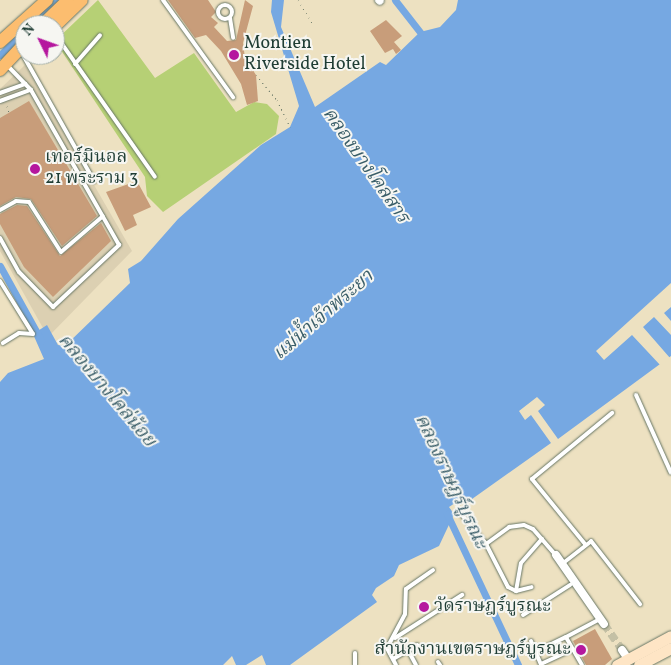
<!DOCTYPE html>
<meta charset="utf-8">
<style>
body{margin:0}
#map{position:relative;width:671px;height:665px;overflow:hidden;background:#ede1c1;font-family:Vollkorn,"Noto Serif Thai",serif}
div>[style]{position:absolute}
.built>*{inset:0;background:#dcd0b2}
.green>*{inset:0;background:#b6d075}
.water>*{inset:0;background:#76a8e2}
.pier>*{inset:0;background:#ede1c1}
.canal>*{height:7px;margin:-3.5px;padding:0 3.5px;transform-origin:3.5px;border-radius:3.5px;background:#76a8e2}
.building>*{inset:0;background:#c89d7a}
.street-tunnel>*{height:8px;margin-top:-4px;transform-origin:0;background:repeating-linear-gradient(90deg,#c4c0a5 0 8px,transparent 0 12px)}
.path>*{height:1px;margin-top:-0.5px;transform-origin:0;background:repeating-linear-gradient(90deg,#677665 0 1px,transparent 0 5px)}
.roads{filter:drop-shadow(0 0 1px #677665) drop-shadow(0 0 1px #677665)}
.lane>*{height:4px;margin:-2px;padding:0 2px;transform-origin:2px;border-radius:2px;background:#fff}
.lane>.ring{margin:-2px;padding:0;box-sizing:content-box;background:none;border:4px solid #fff;border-radius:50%}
.street>*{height:8px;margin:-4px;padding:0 4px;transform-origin:4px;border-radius:4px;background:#fff}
.secondary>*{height:11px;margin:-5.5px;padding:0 5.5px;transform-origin:5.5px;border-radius:5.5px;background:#fee5c5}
.primary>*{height:12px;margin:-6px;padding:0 6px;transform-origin:6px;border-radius:6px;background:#fcbd6f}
.dots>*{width:14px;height:14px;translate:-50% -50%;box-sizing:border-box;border:2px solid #f6f6f2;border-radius:50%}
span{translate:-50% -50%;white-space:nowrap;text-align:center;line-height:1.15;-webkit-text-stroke:4px #f6f6f2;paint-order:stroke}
.poi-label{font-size:18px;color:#1f3d34}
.left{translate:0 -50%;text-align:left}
.right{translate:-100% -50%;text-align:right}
.water-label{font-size:19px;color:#395d68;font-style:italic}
.north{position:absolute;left:15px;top:15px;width:50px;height:50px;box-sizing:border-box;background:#f6f6f2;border:1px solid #a0aca6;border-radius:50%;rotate:312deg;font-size:14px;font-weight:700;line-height:20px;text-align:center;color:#1f3d34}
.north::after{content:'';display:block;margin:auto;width:18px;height:22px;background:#b5179e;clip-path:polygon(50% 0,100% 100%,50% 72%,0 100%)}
</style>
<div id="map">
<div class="built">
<div style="clip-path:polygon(25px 65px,132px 251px,48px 337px,0 251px,0 89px)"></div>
</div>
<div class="green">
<div style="clip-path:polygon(98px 0,155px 78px,194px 53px,236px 112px,254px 102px,267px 104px,279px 116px,276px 134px,163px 212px,147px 196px,145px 177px,55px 41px)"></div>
</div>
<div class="water">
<div style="clip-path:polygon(272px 0,284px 0,281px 27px,315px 107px,380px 62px,386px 65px,420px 32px,440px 27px,456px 10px,458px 0,671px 0,671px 356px,558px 439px,538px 411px,545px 405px,537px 397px,519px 411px,525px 420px,531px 415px,551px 443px,465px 504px,461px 499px,449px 507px,454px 514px,439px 546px,399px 565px,394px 576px,376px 588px,372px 595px,377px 602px,290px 665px,266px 665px,262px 655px,246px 665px,236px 665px,232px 656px,223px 665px,0 665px,0 382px,8px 373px,44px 359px,33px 334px,47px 325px,58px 345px,65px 346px,130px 283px,128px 269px,141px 261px,178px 219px,261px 145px,290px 127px,299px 106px,271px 12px)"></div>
</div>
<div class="pier">
<div style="clip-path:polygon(671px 283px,671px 307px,664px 313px,671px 321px,671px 335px,654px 317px,643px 327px,670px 358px,661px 366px,632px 335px,604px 360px,596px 351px)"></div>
</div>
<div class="canal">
<div style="left:395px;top:0;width:41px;rotate:52deg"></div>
<div style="left:32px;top:25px;width:36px;rotate:-44deg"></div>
<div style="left:0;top:55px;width:35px;rotate:-44deg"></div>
<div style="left:0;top:266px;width:85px;rotate:61deg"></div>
<div style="left:447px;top:514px;width:167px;rotate:64.8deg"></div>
</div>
<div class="building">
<div style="clip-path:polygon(168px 0,208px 0,216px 12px,211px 17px,218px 23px,214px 27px,227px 41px,236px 40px,245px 0,253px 6px,243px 43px,245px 58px,256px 75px,258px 101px,247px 105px,241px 84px,221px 51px,206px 35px,195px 38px)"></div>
<div style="clip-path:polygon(386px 20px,402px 36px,394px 42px,401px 50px,396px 54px,393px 49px,385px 53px,370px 31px)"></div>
<div style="clip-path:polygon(29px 101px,97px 216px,62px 246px,31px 199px,16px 197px,0 206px,0 118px)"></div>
<div style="clip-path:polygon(137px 181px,151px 207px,133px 215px,137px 225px,125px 231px,106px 192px)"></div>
<div style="clip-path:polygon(17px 205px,27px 206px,60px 256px,101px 223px,111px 241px,53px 297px,24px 267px,0 224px,0 214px)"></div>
<div style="clip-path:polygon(595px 629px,612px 659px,605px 665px,586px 665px,573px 641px)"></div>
</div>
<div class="street-tunnel">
<div style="left:604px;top:624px;width:32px;rotate:55deg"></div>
</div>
<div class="path">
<div style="left:298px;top:0;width:28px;rotate:58deg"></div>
<div style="left:256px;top:75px;width:33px;rotate:50deg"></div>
<div style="left:277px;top:100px;width:30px;rotate:64deg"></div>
<div style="left:7px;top:106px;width:7px;rotate:74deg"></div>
</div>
<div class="roads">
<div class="lane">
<div style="left:163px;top:0;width:120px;rotate:54.2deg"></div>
<div class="ring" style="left:218px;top:5px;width:10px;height:10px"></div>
<div style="left:230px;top:18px;width:20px;rotate:81deg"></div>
<div style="left:55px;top:34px;width:174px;rotate:55deg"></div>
<div style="left:23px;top:55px;width:145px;rotate:60.6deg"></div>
<div style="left:75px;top:64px;width:38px;rotate:-49deg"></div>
<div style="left:0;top:93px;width:27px;rotate:-20deg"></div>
<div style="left:0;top:101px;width:33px;rotate:-20deg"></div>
<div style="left:0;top:210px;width:18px;rotate:-29deg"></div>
<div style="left:16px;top:201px;width:13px;rotate:4deg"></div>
<div style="left:29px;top:202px;width:59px;rotate:57.4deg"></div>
<div style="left:61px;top:252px;width:55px;rotate:-40.6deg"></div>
<div style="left:0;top:238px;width:39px;rotate:61deg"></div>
<div style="left:19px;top:272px;width:49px;rotate:45.8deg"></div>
<div style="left:53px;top:307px;width:91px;rotate:-43.2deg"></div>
<div style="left:119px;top:245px;width:178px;rotate:-119.6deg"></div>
<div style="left:31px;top:90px;width:33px;rotate:-134deg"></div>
<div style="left:0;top:281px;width:62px;rotate:58.1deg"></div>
<div style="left:33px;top:334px;width:14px;rotate:-176deg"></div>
<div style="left:19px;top:333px;width:19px;rotate:148deg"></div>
<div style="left:636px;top:395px;width:85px;rotate:65.8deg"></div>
<div style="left:462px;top:515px;width:38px;rotate:50deg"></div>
<div style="left:486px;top:544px;width:48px;rotate:62.9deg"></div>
<div style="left:508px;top:587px;width:9px;rotate:27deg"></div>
<div style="left:516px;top:591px;width:16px;rotate:-14deg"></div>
<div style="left:486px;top:544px;width:29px;rotate:-36deg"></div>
<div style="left:509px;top:527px;width:15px;rotate:-8deg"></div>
<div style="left:524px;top:525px;width:10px;rotate:24deg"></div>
<div style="left:533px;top:529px;width:35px;rotate:49deg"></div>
<div style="left:585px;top:544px;width:84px;rotate:-129.2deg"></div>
<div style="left:532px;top:479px;width:104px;rotate:-39.5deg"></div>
<div style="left:562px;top:564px;width:37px;rotate:-38deg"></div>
<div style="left:591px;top:541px;width:80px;rotate:52.1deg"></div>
<div style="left:516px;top:591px;width:28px;rotate:-80deg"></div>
<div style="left:521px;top:563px;width:32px;rotate:-49deg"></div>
<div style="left:523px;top:615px;width:56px;rotate:-32.6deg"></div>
<div style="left:395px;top:638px;width:80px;rotate:-32.7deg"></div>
<div style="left:531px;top:641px;width:26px;rotate:67deg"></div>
<div style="left:408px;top:650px;width:17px;rotate:62deg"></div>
<div style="left:535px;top:652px;width:34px;rotate:-26deg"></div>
<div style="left:355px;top:653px;width:12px;rotate:90deg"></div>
<div style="left:393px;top:659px;width:28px;rotate:-30deg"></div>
<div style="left:438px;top:662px;width:4px;rotate:56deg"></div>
<div style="left:541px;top:664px;width:35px;rotate:-25deg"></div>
<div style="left:396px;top:665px;width:19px;rotate:-118deg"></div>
<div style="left:387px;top:648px;width:38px;rotate:-62deg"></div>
<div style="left:405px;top:614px;width:25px;rotate:-88deg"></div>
<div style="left:406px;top:589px;width:33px;rotate:-35deg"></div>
<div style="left:582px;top:665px;width:32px;rotate:-120deg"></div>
<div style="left:566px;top:637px;width:38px;rotate:-28deg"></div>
</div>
<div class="street">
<div style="left:379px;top:0;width:1px;rotate:45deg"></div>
<div style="left:556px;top:555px;width:84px;rotate:55.2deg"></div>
<div style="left:622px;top:650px;width:11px;rotate:56deg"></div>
</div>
<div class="secondary">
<div style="left:617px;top:665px;width:61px;rotate:-28.2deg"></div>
<div style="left:639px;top:665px;width:36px;rotate:-28deg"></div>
</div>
<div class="primary">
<div style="left:42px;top:25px;width:36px;rotate:-44deg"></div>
<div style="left:55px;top:26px;width:37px;rotate:-44deg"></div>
<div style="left:0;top:42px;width:63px;rotate:-41.8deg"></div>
<div style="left:0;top:70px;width:37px;rotate:-47deg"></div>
</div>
</div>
<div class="dots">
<div style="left:234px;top:55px;background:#b5179e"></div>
<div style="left:35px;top:169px;background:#b5179e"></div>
<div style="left:424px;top:607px;background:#b5179e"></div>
<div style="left:581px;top:650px;background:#b5179e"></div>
</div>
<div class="poi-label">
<span class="left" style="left:244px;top:55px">Montien<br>Riverside Hotel</span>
<span class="left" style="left:45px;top:169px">เทอร์มินอล<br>21 พระราม 3</span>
<span class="left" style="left:434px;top:607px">วัดราษฎร์บูรณะ</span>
<span class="right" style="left:571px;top:650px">สำนักงานเขตราษฎร์บูรณะ</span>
</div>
<div class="water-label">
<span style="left:365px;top:166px;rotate:55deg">คลองบางโคล่สาร</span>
<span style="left:324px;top:316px;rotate:-41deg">แม่น้ำเจ้าพระยา</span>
<span style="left:106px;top:391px;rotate:50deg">คลองบางโคล่น้อย</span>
<span style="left:450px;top:482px;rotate:65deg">คลองราษฎร์บูรณะ</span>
</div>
<div class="north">N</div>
</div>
